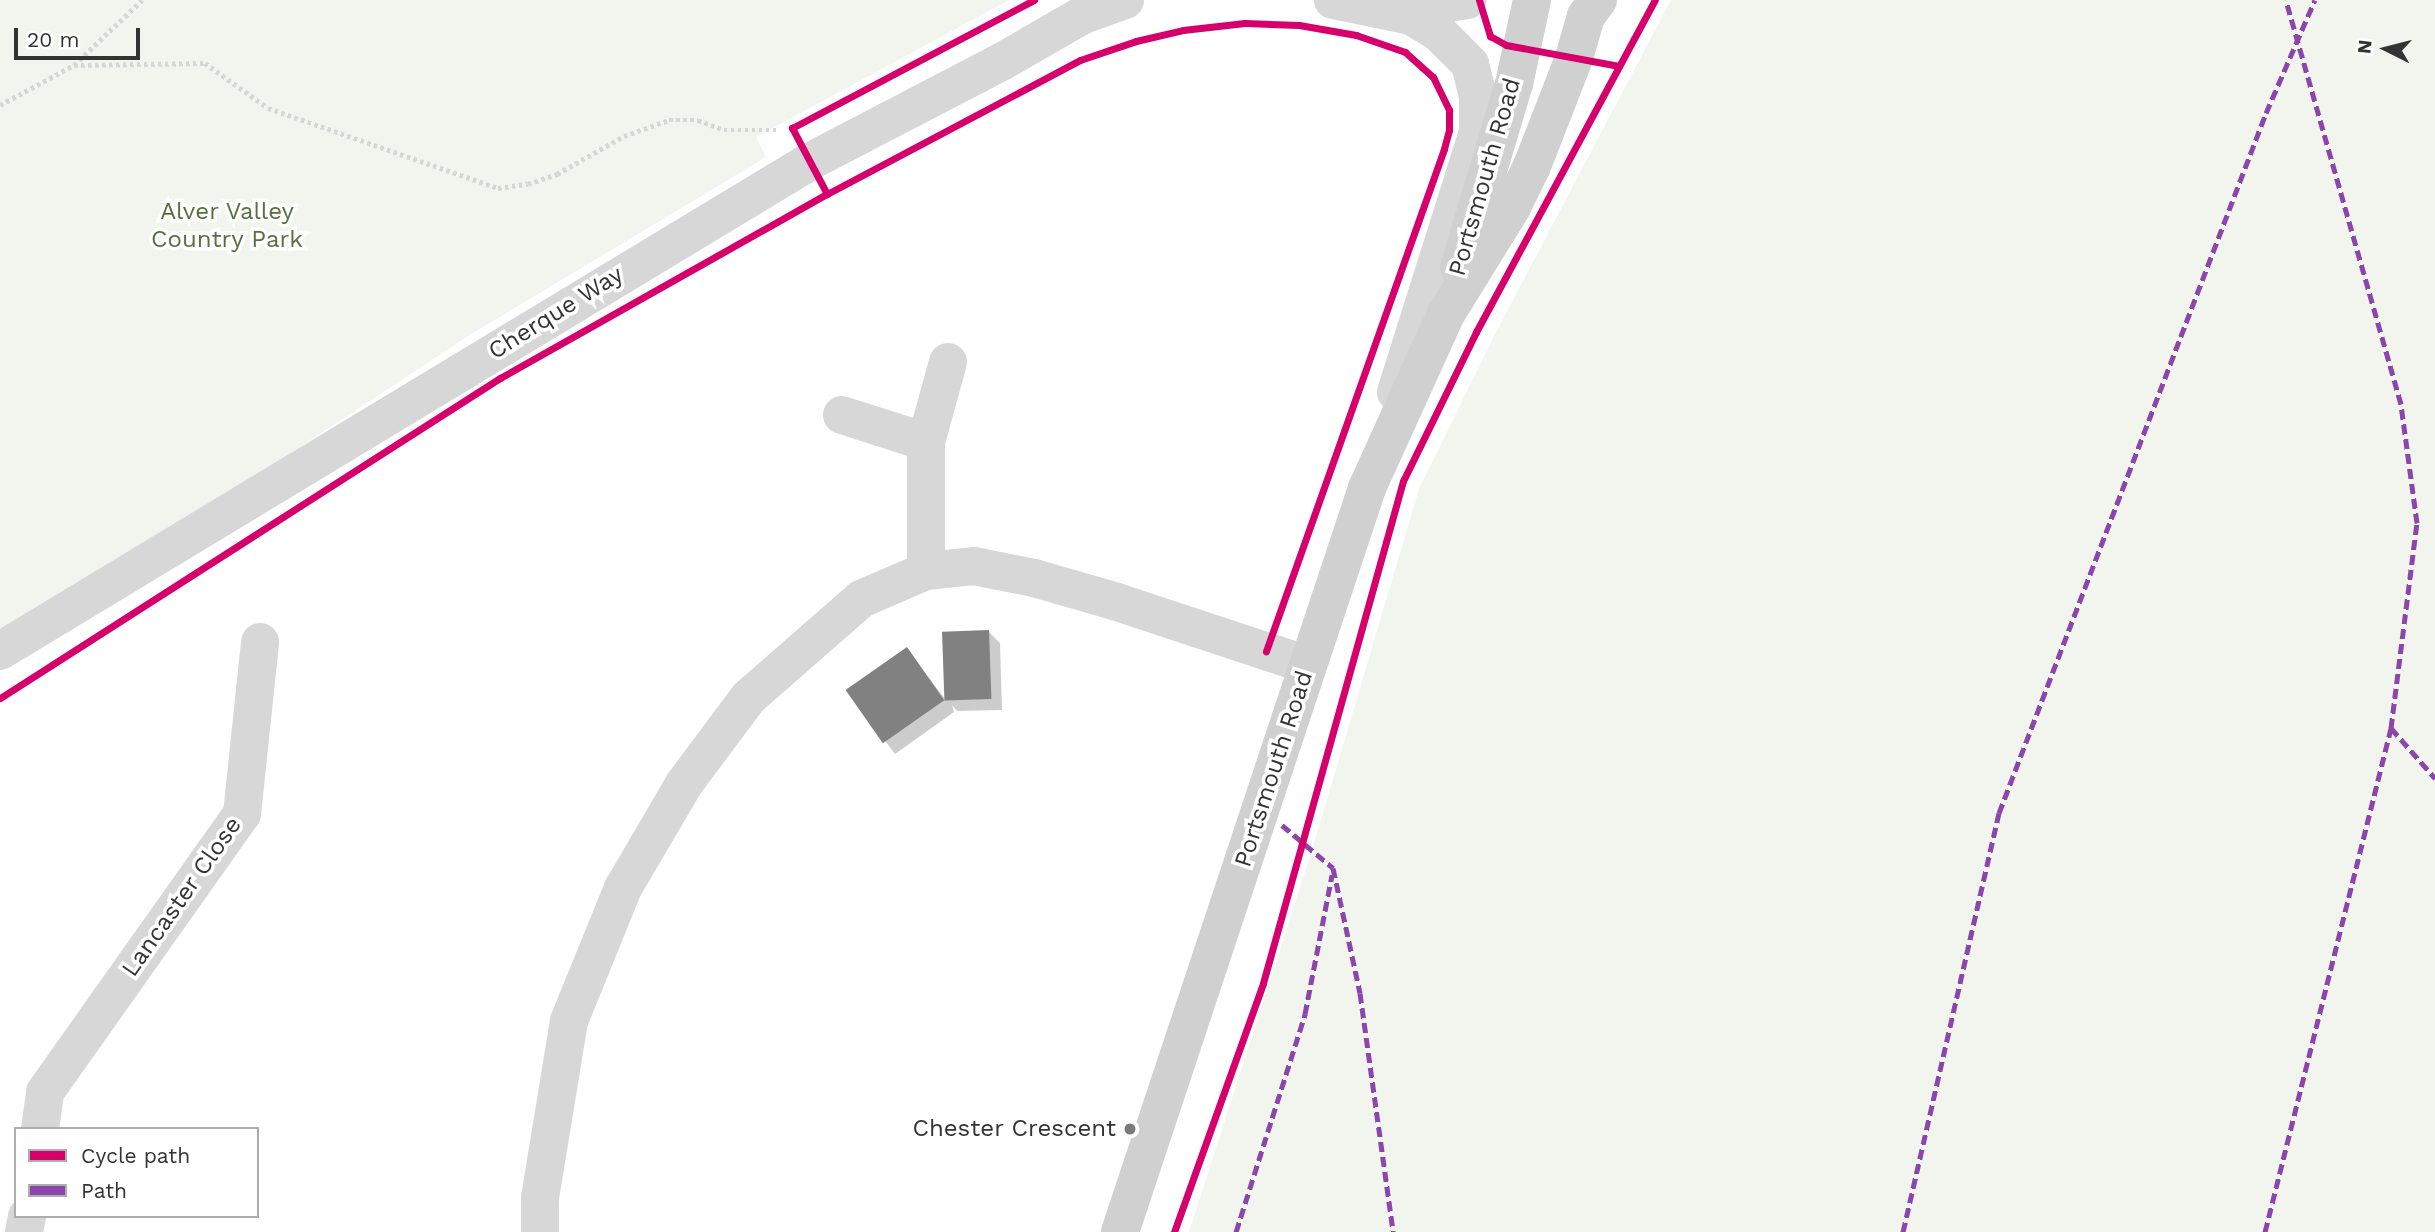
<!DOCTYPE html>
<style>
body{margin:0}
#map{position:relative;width:2435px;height:1232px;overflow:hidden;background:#fff;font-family:"Work Sans",sans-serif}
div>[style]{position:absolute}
.green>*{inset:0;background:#f1f5ed}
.shadow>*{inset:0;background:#0003}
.building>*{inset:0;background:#818181;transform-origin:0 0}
.path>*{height:4.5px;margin-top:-2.25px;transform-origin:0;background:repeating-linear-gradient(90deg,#d6d6d6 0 3.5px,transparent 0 7px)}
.minor>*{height:38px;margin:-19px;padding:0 19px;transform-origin:19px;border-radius:19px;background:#d7d7d7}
.tertiary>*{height:38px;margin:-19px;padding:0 19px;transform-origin:19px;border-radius:19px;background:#d7d7d7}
.secondary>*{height:38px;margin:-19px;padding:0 19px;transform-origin:19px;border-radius:19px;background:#d0d0d0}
.quiet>*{height:5px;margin-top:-2.5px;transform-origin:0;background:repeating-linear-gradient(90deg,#8e44ad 0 10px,transparent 0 15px)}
.cycleway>*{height:7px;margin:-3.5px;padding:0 3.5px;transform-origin:3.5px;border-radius:3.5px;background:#d6006c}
.dots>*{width:19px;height:19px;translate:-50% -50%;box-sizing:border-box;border:4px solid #fff;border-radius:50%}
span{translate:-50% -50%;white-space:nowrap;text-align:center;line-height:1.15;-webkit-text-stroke:7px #fff;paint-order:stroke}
.street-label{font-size:24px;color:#333}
.park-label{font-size:24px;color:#56703f}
.poi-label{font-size:24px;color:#333}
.right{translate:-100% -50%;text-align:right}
.legend{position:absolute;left:14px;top:1127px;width:245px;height:91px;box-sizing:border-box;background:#fff;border:2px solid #adadad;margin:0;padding:9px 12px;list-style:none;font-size:21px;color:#333}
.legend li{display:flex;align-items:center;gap:14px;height:35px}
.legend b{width:35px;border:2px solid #adadad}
.north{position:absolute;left:2351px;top:14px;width:70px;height:70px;-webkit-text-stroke:5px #fff;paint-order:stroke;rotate:276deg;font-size:19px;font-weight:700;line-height:28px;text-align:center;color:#333}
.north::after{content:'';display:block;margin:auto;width:24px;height:32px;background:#333;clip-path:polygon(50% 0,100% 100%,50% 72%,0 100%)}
.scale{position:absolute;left:14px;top:28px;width:126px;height:32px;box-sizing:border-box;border:4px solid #333;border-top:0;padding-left:9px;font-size:21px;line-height:24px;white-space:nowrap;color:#333;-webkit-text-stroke:5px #fff;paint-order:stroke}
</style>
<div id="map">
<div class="green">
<div style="clip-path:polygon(0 0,1009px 0,756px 137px,766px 157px,468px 336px,0 645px)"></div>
<div style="clip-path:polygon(1671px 0,2435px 0,2435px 1232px,1189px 1232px,1312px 850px,1419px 489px,1494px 336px)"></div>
</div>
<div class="shadow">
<div style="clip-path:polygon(944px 632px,989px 632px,1000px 643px,1002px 710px,957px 711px,952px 705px,954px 712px,895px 754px,847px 690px,906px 649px,946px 700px)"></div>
</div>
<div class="building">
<div style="left:989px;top:630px;width:69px;height:47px;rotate:88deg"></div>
<div style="left:907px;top:647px;width:65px;height:75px;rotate:55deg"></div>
</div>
<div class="path">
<div style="left:74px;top:65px;width:131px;rotate:-0.9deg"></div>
<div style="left:205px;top:63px;width:77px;rotate:35.5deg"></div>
<div style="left:268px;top:108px;width:244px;rotate:19.2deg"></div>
<div style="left:498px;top:188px;width:30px;rotate:-8deg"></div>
<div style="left:528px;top:184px;width:31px;rotate:-19deg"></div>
<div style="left:557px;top:174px;width:77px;rotate:-29.6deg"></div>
<div style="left:624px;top:136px;width:48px;rotate:-19.6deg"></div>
<div style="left:669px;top:120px;width:29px"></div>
<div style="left:698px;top:120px;width:28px;rotate:21deg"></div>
<div style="left:724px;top:130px;width:56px"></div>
<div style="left:0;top:105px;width:84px;rotate:-28.4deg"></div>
<div style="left:74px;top:65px;width:94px;rotate:-43.7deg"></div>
</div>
<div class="minor">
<div style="left:842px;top:415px;width:88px;rotate:17.8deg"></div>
<div style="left:926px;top:571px;width:129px;rotate:-90deg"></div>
<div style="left:926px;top:442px;width:83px;rotate:-74.6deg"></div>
<div style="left:40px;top:1129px;width:37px;rotate:-82deg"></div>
<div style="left:45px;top:1092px;width:341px;rotate:-54.7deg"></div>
<div style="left:242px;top:814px;width:173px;rotate:-84deg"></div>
<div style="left:24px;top:1232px;width:16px;rotate:-79deg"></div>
<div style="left:540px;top:1232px;width:34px;rotate:-90deg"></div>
<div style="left:540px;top:1198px;width:179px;rotate:-80.7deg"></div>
<div style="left:569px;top:1021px;width:144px;rotate:-67.9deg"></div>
<div style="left:623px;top:888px;width:121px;rotate:-59.6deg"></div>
<div style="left:684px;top:784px;width:107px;rotate:-53.3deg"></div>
<div style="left:748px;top:698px;width:150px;rotate:-41.2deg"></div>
<div style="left:861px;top:599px;width:71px;rotate:-23.3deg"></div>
<div style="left:926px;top:571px;width:48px;rotate:-5.9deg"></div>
<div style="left:974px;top:566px;width:61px;rotate:11.3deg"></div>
<div style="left:1034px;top:578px;width:86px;rotate:16.1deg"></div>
<div style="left:1117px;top:602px;width:201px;rotate:18.3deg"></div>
</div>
<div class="tertiary">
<div style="left:1333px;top:0;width:80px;rotate:11.6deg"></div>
<div style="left:1411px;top:16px;width:33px;rotate:31deg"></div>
<div style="left:1439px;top:33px;width:44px;rotate:45deg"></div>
<div style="left:1470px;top:64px;width:32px;rotate:76deg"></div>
<div style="left:1478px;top:95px;width:37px;rotate:90deg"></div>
<div style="left:1478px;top:132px;width:273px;rotate:107.5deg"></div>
<div style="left:1393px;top:8px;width:31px;rotate:-2deg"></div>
<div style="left:1424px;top:7px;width:44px;rotate:-9.2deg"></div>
<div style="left:0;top:651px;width:945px;rotate:-31.15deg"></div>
<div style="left:809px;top:162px;width:219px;rotate:-27.5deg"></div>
<div style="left:1003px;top:61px;width:90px;rotate:-30deg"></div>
<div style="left:1081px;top:16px;width:47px;rotate:-20deg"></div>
</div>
<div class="secondary">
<div style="left:1459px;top:268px;width:192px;rotate:-73.4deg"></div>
<div style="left:1514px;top:84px;width:86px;rotate:-77.9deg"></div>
<div style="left:1120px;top:1232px;width:784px;rotate:-71.63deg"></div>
<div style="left:1367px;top:488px;width:191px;rotate:-65.6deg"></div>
<div style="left:1446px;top:314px;width:126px;rotate:-58.3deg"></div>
<div style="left:1512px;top:207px;width:46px;rotate:-64deg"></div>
<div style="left:1532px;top:166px;width:116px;rotate:-68.7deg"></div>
<div style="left:1574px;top:58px;width:44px;rotate:-74.1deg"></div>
<div style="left:1586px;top:16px;width:20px;rotate:-53deg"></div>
</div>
<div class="quiet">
<div style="left:2391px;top:728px;width:67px;rotate:48.7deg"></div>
<div style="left:1282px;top:825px;width:67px;rotate:40.1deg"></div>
<div style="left:1333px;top:868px;width:128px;rotate:77.8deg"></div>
<div style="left:1360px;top:993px;width:241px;rotate:82.1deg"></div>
<div style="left:1236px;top:1232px;width:229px;rotate:-72.4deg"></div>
<div style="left:1305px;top:1014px;width:142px;rotate:-79deg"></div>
<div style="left:1903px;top:1232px;width:430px;rotate:-77.1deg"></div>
<div style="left:1999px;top:813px;width:749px;rotate:-69.12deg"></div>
<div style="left:2266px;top:113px;width:123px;rotate:-66.6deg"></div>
<div style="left:2265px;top:1232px;width:520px;rotate:-75.96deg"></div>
<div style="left:2391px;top:728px;width:207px;rotate:-82.8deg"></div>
<div style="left:2417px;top:523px;width:120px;rotate:-97.7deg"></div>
<div style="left:2401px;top:404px;width:420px;rotate:-105.9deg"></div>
</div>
<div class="cycleway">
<div style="left:1479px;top:0;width:38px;rotate:73deg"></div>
<div style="left:1490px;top:36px;width:18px;rotate:29deg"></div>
<div style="left:1506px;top:45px;width:115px;rotate:10.5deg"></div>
<div style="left:827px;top:194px;width:75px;rotate:-117.9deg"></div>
<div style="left:792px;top:128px;width:274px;rotate:-27.9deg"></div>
<div style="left:0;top:698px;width:594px;rotate:-32.62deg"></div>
<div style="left:500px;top:378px;width:375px;rotate:-29.4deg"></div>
<div style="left:827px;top:194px;width:286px;rotate:-27.9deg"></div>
<div style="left:1080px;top:60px;width:59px;rotate:-18.7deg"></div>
<div style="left:1136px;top:41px;width:48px;rotate:-13.2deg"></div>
<div style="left:1183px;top:30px;width:62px;rotate:-6.4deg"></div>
<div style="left:1245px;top:23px;width:54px;rotate:2.1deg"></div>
<div style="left:1299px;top:25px;width:58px;rotate:10deg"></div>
<div style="left:1356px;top:35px;width:52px;rotate:19.1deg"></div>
<div style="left:1405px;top:52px;width:38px;rotate:42deg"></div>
<div style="left:1433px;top:77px;width:37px;rotate:64deg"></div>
<div style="left:1449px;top:110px;width:20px;rotate:90deg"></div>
<div style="left:1449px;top:130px;width:20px;rotate:105deg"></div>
<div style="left:1444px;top:149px;width:533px;rotate:109.52deg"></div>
<div style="left:1174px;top:1232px;width:264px;rotate:-70.3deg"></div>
<div style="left:1263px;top:983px;width:521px;rotate:-74.42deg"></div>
<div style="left:1403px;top:481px;width:166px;rotate:-63.9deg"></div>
<div style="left:1476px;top:332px;width:377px;rotate:-61.7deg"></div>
</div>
<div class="dots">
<div style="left:1130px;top:1129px;background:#7a7a7a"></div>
</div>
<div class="street-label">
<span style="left:1485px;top:177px;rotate:-74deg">Portsmouth Road</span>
<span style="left:556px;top:313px;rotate:-32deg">Cherque Way</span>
<span style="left:1274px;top:769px;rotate:-72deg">Portsmouth Road</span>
<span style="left:182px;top:897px;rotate:-55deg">Lancaster Close</span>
</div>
<div class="park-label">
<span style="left:227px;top:226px">Alver Valley<br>Country Park</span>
</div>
<div class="poi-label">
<span class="right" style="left:1116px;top:1129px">Chester Crescent</span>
</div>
<ul class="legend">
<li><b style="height:9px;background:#d6006c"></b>Cycle path</li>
<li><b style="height:9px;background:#8e44ad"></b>Path</li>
</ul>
<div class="north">N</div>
<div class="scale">20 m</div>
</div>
